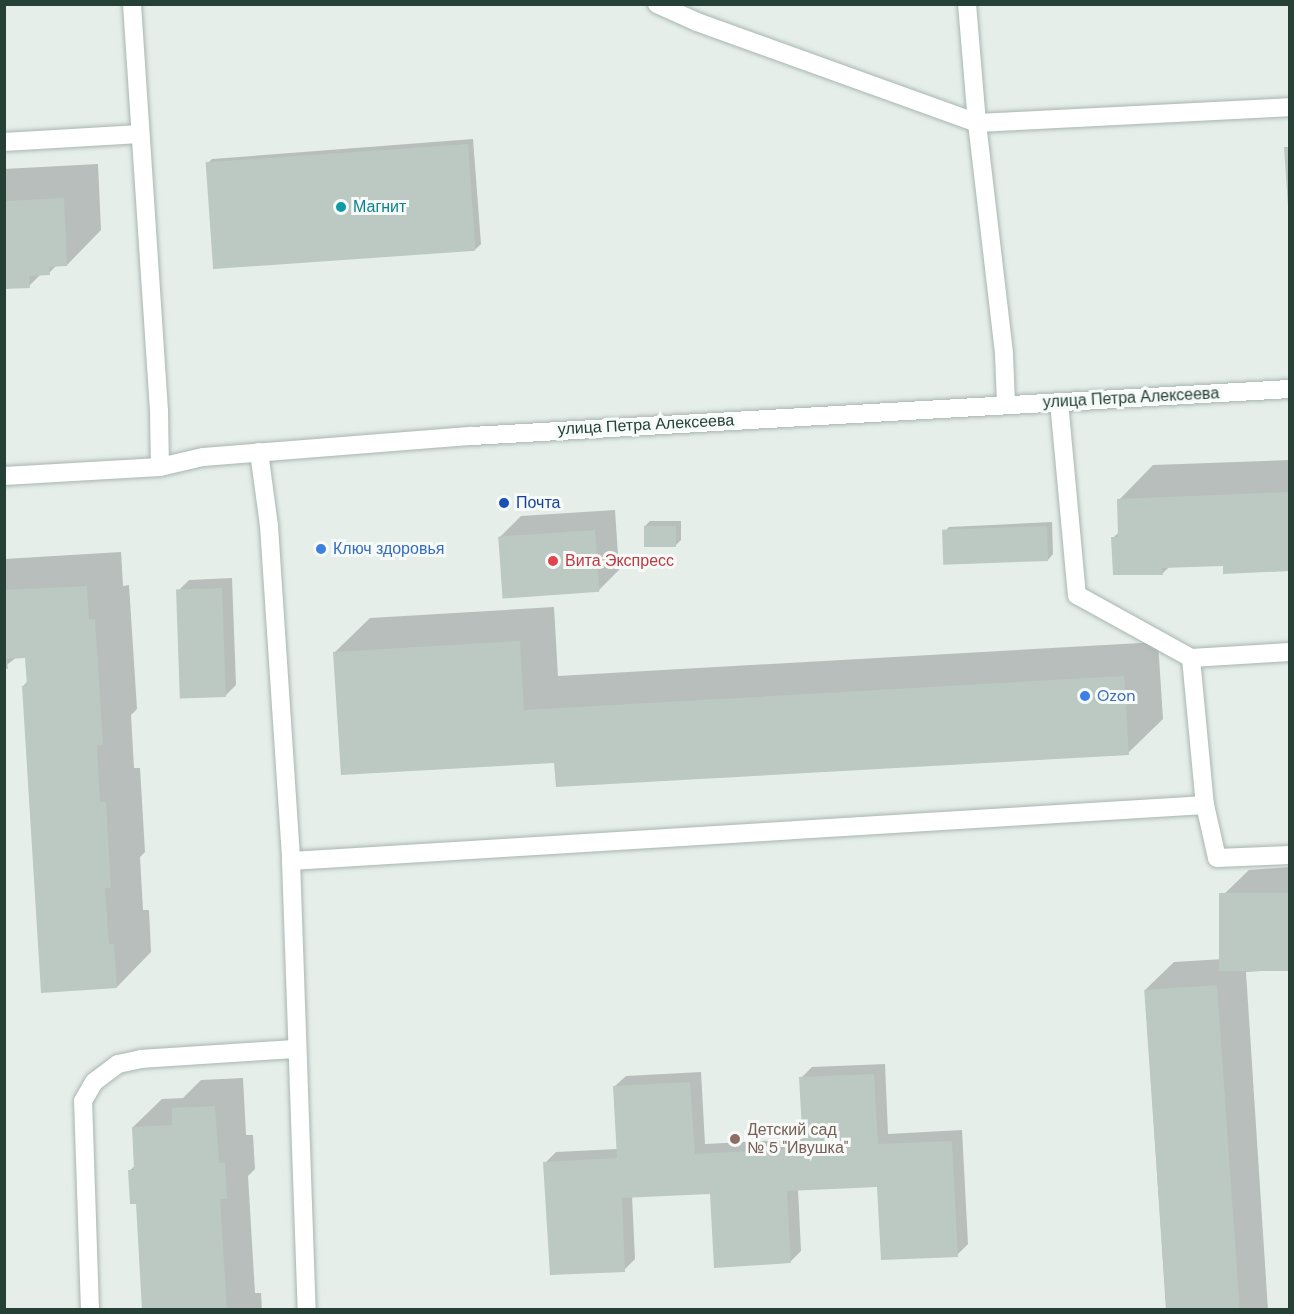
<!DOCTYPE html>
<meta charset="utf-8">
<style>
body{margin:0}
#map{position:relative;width:1294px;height:1314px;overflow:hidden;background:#e6eeea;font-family:"DM Sans",sans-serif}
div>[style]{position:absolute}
.shadow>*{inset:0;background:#0003}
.building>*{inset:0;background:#bbc9c2;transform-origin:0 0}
.roads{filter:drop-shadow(0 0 2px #a8b6b0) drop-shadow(0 0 2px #a8b6b0)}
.minor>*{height:18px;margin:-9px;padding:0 9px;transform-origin:9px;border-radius:9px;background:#fff}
.dots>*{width:16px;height:16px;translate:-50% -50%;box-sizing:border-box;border:3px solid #f6faf8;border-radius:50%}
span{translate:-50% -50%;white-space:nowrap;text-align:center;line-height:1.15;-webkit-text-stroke:6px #f6faf8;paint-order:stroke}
.culture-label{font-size:16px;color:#0d838f}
.left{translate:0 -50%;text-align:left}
.street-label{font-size:16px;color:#254036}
.transit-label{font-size:16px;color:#164399}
.shop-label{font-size:16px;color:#366cbe}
.health-label{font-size:16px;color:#be3a42}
.education-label{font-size:16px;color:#785e54}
.frame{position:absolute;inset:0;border:6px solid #254036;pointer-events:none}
</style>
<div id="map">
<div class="shadow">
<div style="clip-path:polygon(473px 139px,481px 244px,476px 249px,207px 164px,212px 159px)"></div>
<div style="clip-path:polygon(98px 164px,101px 230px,67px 265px,57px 265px,49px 273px,41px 274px,29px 286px,4px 287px,4px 169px)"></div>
<div style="clip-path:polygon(1290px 460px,1290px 570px,1224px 565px,1170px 566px,1163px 573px,1115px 574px,1113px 538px,1120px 531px,1119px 500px,1153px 465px)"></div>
<div style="clip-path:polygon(615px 510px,619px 570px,598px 591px,500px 537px,521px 516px)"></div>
<div style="clip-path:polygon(650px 521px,681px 521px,681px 540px,676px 545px,645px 526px)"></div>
<div style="clip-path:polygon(1052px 522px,1053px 554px,1048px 560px,944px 532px,949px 527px)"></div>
<div style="clip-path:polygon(121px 552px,123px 586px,129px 585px,137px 709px,131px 715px,134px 768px,140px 768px,145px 852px,140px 857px,143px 910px,149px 910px,151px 952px,117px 987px,23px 686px,28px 681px,27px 656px,17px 657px,4px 667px,4px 559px)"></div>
<div style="clip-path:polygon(232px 578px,236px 685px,225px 696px,178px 591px,189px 580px)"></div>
<div style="clip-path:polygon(554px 607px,558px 676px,1158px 642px,1163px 719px,1128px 753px,556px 761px,335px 652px,370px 618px)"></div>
<div style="clip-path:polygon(1290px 867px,1290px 969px,1246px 972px,1268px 1310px,1166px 1310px,1145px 990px,1174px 962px,1224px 959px,1220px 898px,1249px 870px)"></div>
<div style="clip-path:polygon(885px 1064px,888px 1134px,962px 1130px,968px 1244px,957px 1255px,879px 1185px,798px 1189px,801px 1251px,790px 1262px,712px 1192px,632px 1196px,635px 1259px,624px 1270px,545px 1163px,556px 1152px,618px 1149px,615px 1086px,626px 1076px,701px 1072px,705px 1144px,804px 1139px,801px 1078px,812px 1067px)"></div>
<div style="clip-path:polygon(243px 1078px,246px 1135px,253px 1135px,255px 1169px,248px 1176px,255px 1293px,261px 1293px,262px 1310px,144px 1310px,138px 1203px,129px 1171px,136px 1165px,133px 1127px,162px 1099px,183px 1098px,201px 1080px)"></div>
</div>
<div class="building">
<div style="left:468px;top:144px;width:107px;height:263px;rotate:86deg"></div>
<div style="clip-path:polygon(1284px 147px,1290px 147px,1290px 206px,1288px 206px)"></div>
<div style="clip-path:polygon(64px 198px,67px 266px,49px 267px,50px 275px,29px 276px,30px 288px,4px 289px,4px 201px)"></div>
<div style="clip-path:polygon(1290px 492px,1290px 571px,1223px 574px,1223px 566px,1162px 568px,1163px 575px,1113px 575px,1111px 537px,1118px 537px,1117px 499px)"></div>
<div style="left:644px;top:526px;width:32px;height:21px"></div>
<div style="left:1047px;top:526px;width:35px;height:105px;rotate:88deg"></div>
<div style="left:595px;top:530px;width:62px;height:97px;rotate:86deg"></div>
<div style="clip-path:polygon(87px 586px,89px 620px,95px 619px,103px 745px,97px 746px,100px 802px,106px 802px,111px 888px,105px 888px,109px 944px,114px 944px,117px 988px,41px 993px,22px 686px,27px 686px,25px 658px,7px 659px,8px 669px,4px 669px,4px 590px)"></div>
<div style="left:222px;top:588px;width:109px;height:46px;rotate:88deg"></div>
<div style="clip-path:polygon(520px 641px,524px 710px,1124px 676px,1129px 755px,556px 787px,554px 763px,341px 775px,333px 652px)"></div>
<div style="left:1290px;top:893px;width:78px;height:71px;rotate:90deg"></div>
<div style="left:1217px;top:985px;width:326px;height:73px;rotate:86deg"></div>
<div style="clip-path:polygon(874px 1074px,878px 1144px,952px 1141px,958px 1257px,881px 1260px,877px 1187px,787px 1191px,791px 1263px,714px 1268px,710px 1194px,622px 1198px,625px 1272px,550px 1275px,543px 1162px,617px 1158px,613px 1086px,690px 1082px,695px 1154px,803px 1148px,799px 1077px)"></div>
<div style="clip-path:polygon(215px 1106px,219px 1163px,225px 1162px,227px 1199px,220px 1199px,227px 1310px,142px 1310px,136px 1204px,130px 1204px,128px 1170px,134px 1170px,132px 1127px,172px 1125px,172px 1108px)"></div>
</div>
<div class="roads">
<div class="minor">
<div style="left:132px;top:4px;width:408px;rotate:86.2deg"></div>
<div style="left:159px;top:411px;width:56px;rotate:89deg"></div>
<div style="left:657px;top:4px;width:44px;rotate:24.2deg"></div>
<div style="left:697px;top:22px;width:298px;rotate:19.8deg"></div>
<div style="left:977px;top:123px;width:313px;rotate:-2.9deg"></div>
<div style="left:967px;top:4px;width:119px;rotate:85.2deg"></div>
<div style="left:977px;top:123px;width:233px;rotate:83.3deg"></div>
<div style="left:1004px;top:354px;width:50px;rotate:87.7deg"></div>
<div style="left:4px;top:142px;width:136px;rotate:-3.4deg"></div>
<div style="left:1059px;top:402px;width:194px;rotate:84.7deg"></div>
<div style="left:1077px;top:595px;width:130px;rotate:28.9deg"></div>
<div style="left:1191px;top:658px;width:99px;rotate:-3.5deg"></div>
<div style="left:259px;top:452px;width:75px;rotate:82.3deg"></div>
<div style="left:269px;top:526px;width:336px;rotate:86.2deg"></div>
<div style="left:291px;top:861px;width:449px;rotate:88deg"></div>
<div style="left:4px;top:476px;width:156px;rotate:-3.3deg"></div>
<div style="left:160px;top:467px;width:44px;rotate:-13.1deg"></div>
<div style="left:203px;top:457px;width:270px;rotate:-4.5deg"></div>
<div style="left:472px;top:436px;width:819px;rotate:-3.29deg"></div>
<div style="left:1191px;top:658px;width:148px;rotate:84.6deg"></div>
<div style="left:291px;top:861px;width:916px;rotate:-3.51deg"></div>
<div style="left:1205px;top:805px;width:54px;rotate:77.2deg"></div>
<div style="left:1217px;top:858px;width:73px;rotate:-2.4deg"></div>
<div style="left:90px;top:1310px;width:209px;rotate:-91.9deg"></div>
<div style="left:83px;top:1101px;width:22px;rotate:-60deg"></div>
<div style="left:94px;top:1082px;width:30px;rotate:-37deg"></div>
<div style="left:118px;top:1064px;width:24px;rotate:-12deg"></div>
<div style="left:141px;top:1059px;width:156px;rotate:-3.7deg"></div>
</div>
</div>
<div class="dots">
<div style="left:341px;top:207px;background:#0f9aa8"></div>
<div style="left:504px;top:503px;background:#1a4fb4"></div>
<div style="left:321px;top:549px;background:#3f7fe0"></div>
<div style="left:553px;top:561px;background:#e0444e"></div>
<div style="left:1085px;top:696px;background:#3f7fe0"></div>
<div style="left:735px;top:1139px;background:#8d6e63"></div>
</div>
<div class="culture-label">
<span class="left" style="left:353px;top:207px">Магнит</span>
</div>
<div class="street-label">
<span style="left:1131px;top:398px;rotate:-3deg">улица Петра Алексеева</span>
<span style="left:646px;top:425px;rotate:-3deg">улица Петра Алексеева</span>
</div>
<div class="transit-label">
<span class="left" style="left:516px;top:503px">Почта</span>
</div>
<div class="shop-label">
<span class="left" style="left:333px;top:549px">Ключ здоровья</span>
<span class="left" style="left:1097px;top:696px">Ozon</span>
</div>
<div class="health-label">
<span class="left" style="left:565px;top:561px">Вита Экспресс</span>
</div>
<div class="education-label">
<span class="left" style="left:747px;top:1139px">Детский сад<br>№ 5 "Ивушка"</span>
</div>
<div class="frame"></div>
</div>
